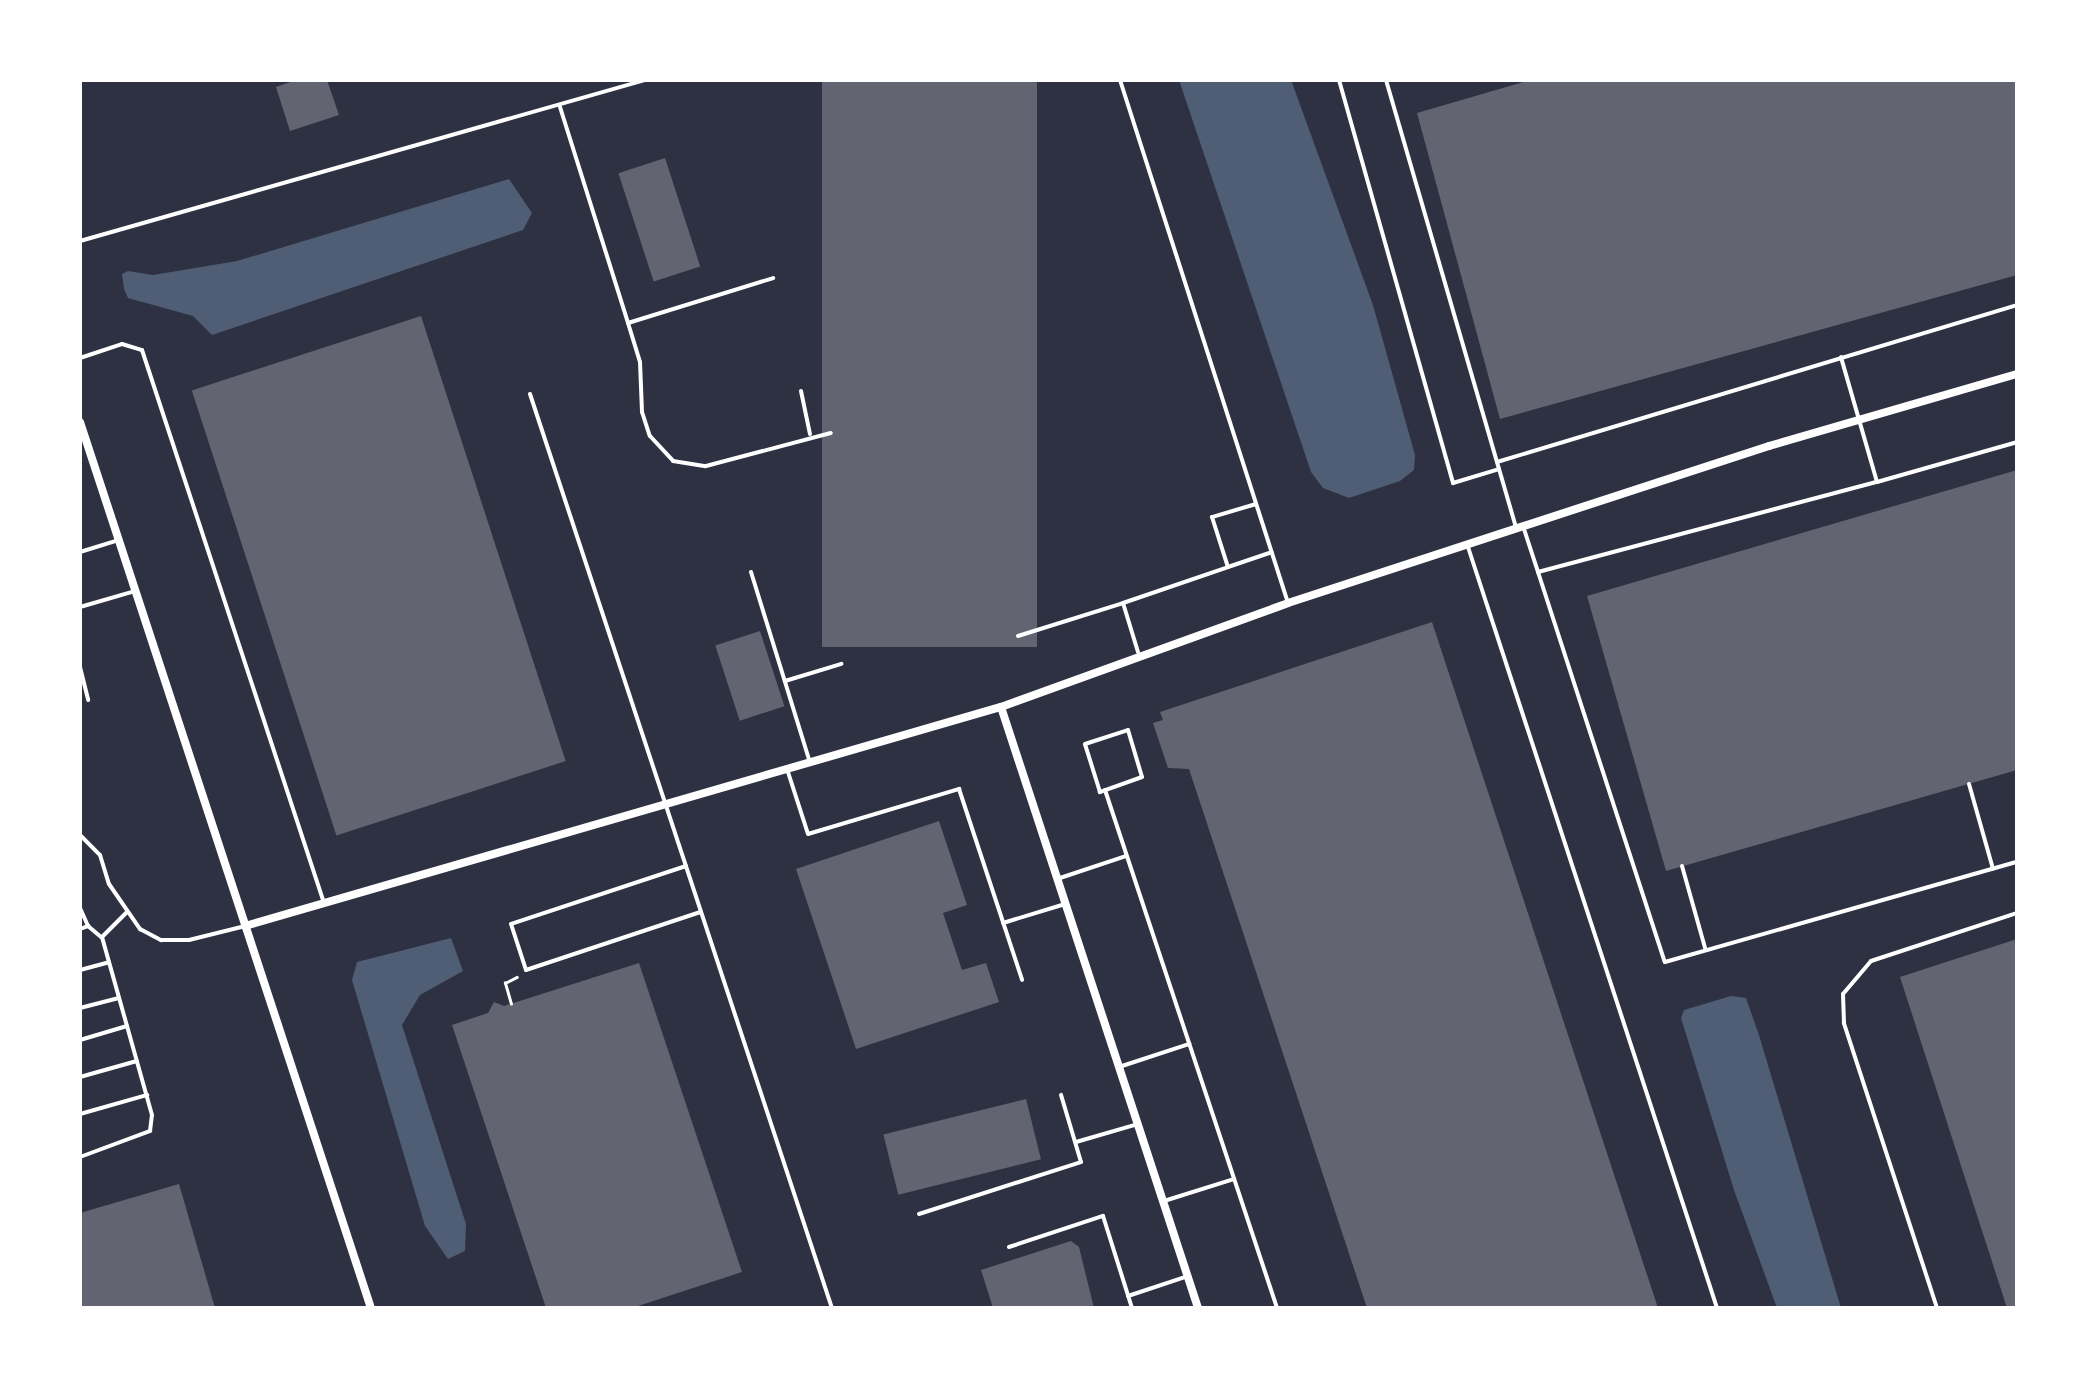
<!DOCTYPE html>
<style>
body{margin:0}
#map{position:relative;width:2097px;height:1388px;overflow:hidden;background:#2d3142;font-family:"Golos Text",sans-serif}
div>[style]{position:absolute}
.water>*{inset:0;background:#4f5d75}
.building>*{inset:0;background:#626471;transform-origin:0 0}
.path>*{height:2.5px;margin:-1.25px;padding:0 1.25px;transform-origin:1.25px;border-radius:1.25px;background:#fff}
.service>*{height:4px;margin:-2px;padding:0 2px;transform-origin:2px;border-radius:2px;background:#fff}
.minor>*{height:8px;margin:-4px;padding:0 4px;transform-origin:4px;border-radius:4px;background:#fff}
span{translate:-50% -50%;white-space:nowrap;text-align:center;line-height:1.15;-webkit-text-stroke:9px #fff;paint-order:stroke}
.frame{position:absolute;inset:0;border:82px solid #fff;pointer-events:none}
</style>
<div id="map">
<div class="water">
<div style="clip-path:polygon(1179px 80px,1291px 80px,1373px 305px,1415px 455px,1414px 470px,1400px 481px,1349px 498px,1323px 488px,1311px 472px)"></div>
<div style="clip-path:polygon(509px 179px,532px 213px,523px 230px,212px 335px,193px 316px,128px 298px,124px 289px,122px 274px,128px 271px,153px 275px,237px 261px)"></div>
<div style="clip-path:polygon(451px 938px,463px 971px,420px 995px,402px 1025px,466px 1224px,465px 1251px,448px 1259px,425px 1226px,352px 980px,357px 962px)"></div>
<div style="clip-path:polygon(1731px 996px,1746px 998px,1759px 1035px,1841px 1308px,1777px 1308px,1734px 1190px,1681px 1018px,1684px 1010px)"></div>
</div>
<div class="building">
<div style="clip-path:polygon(296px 80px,327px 80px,339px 115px,290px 131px,276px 87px)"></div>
<div style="left:822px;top:80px;width:215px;height:567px"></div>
<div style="clip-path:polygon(1530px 80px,2017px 80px,2017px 275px,1500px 419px,1417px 113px)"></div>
<div style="left:665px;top:158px;width:114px;height:49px;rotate:72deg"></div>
<div style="left:421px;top:316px;width:468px;height:241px;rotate:72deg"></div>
<div style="clip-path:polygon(2017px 470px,2017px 770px,1666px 871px,1587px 596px)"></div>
<div style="clip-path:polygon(1432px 622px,1658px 1308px,1367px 1308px,1189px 769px,1168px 768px,1153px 723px,1163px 720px,1160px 712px)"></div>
<div style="left:760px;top:631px;width:79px;height:47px;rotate:72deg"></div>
<div style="clip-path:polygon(939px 821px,967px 905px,943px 913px,962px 970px,986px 963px,999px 1002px,856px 1049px,796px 869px)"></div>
<div style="clip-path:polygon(2017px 939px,2017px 1308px,2007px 1308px,1900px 977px)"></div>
<div style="clip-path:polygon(639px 963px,742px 1272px,632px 1308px,546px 1308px,452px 1025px,488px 1013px,494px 1002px,504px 1006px)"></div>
<div style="left:1026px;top:1099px;width:62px;height:147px;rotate:76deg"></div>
<div style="clip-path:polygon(179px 1184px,215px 1308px,80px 1308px,80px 1213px)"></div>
<div style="clip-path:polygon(1071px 1241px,1079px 1247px,1094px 1308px,993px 1308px,981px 1270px)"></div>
</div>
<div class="path">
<div style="left:511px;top:1004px;width:22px;rotate:-106deg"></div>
<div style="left:505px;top:983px;width:13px;rotate:-27deg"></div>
</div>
<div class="service">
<div style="left:1120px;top:80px;width:549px;rotate:72.19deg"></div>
<div style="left:1339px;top:80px;width:419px;rotate:74.2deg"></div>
<div style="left:1453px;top:483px;width:48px;rotate:-16.9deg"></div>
<div style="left:1386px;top:80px;width:466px;rotate:73.8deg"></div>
<div style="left:560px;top:107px;width:226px;rotate:72.5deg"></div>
<div style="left:628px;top:323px;width:152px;rotate:-17.2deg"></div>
<div style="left:80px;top:241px;width:587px;rotate:-15.91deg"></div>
<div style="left:628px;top:323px;width:41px;rotate:72.9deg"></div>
<div style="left:640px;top:362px;width:50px;rotate:87.7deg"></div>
<div style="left:642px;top:412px;width:25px;rotate:72deg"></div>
<div style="left:650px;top:436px;width:34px;rotate:47deg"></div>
<div style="left:673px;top:461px;width:33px;rotate:9deg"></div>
<div style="left:706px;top:466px;width:129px;rotate:-14.8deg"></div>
<div style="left:80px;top:358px;width:44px;rotate:-18.4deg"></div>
<div style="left:122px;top:344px;width:21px;rotate:17deg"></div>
<div style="left:142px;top:350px;width:582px;rotate:71.78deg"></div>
<div style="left:801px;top:391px;width:44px;rotate:78.2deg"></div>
<div style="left:530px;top:394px;width:963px;rotate:71.72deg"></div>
<div style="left:1497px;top:462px;width:543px;rotate:-16.8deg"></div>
<div style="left:1877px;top:482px;width:146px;rotate:-15.9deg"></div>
<div style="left:1256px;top:504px;width:46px;rotate:163.5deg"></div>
<div style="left:1212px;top:517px;width:52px;rotate:72.3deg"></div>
<div style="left:1228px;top:567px;width:46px;rotate:-18.8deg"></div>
<div style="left:1523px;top:526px;width:48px;rotate:71.9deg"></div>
<div style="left:1538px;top:572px;width:351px;rotate:-14.9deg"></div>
<div style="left:1877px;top:482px;width:130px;rotate:-106.1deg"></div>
<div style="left:1468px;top:547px;width:801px;rotate:71.88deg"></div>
<div style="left:80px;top:552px;width:41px;rotate:-17.1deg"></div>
<div style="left:751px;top:572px;width:196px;rotate:72.8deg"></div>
<div style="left:1538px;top:572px;width:410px;rotate:72deg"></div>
<div style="left:1665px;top:962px;width:366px;rotate:-15.9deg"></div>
<div style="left:80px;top:607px;width:57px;rotate:-16.2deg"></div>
<div style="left:1018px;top:636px;width:110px;rotate:-17.4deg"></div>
<div style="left:1138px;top:652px;width:51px;rotate:-107deg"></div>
<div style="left:1123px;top:603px;width:111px;rotate:-18.9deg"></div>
<div style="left:80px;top:667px;width:34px;rotate:76deg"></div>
<div style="left:785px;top:681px;width:59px;rotate:-16.9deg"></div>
<div style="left:1128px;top:730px;width:49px;rotate:73.4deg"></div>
<div style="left:1142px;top:777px;width:45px;rotate:160.3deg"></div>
<div style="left:1100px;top:792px;width:50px;rotate:-107.4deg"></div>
<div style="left:1085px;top:744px;width:45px;rotate:-18deg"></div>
<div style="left:787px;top:769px;width:68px;rotate:72.1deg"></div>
<div style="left:808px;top:834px;width:158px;rotate:-16.6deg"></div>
<div style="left:959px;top:789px;width:201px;rotate:71.7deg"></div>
<div style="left:1969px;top:784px;width:88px;rotate:74.2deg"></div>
<div style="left:1105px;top:790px;width:546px;rotate:71.63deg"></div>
<div style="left:80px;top:835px;width:28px;rotate:45deg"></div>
<div style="left:100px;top:855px;width:30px;rotate:73deg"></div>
<div style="left:109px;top:884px;width:55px;rotate:55.4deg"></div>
<div style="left:140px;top:929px;width:24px;rotate:28deg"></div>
<div style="left:161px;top:940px;width:28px"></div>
<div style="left:189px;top:940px;width:58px;rotate:-14deg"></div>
<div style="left:686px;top:866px;width:184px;rotate:161.7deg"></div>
<div style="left:511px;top:924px;width:48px;rotate:71.9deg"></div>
<div style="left:526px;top:970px;width:183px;rotate:-18.4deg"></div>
<div style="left:1682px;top:866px;width:85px;rotate:74.3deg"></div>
<div style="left:1060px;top:878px;width:70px;rotate:-18.4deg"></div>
<div style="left:80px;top:908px;width:20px;rotate:66deg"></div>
<div style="left:1003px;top:923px;width:65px;rotate:-17deg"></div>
<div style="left:80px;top:929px;width:9px;rotate:-21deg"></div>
<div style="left:88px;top:926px;width:17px;rotate:40deg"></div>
<div style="left:80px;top:970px;width:30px;rotate:-15deg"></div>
<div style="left:80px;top:1008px;width:40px;rotate:-14.4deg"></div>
<div style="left:80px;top:1040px;width:49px;rotate:-16.6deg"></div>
<div style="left:1122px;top:1066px;width:71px;rotate:-18.2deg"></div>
<div style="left:80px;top:1077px;width:59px;rotate:-15.7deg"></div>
<div style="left:80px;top:1114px;width:70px;rotate:-15.8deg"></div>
<div style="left:1076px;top:1142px;width:65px;rotate:-16.2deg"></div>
<div style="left:80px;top:1157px;width:75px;rotate:-20.4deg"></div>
<div style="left:150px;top:1131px;width:16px;rotate:-83deg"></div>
<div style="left:152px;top:1115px;width:185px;rotate:-105.7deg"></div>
<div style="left:102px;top:937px;width:35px;rotate:-45deg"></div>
<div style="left:1164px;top:1201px;width:73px;rotate:-17.4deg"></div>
<div style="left:919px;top:1214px;width:170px;rotate:-17.8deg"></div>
<div style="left:1081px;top:1162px;width:70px;rotate:-106.6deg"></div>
<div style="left:1009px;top:1247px;width:99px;rotate:-18.3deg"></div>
<div style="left:1103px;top:1216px;width:96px;rotate:72.5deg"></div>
<div style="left:1128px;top:1296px;width:63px;rotate:-18.4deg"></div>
<div style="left:1937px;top:1308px;width:300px;rotate:-108.1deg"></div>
<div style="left:1844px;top:1023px;width:29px;rotate:-92deg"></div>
<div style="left:1843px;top:994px;width:43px;rotate:-49.7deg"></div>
<div style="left:1871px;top:961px;width:154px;rotate:-18.2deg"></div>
</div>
<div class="minor">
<div style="left:80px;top:422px;width:933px;rotate:71.82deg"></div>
<div style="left:1001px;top:707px;width:632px;rotate:71.85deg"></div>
<div style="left:245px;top:926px;width:787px;rotate:-16.16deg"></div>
<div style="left:1001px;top:707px;width:305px;rotate:-19.9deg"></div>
<div style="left:1288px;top:603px;width:506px;rotate:-18.08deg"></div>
<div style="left:1769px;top:446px;width:258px;rotate:-16.2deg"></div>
</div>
<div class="frame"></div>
</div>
